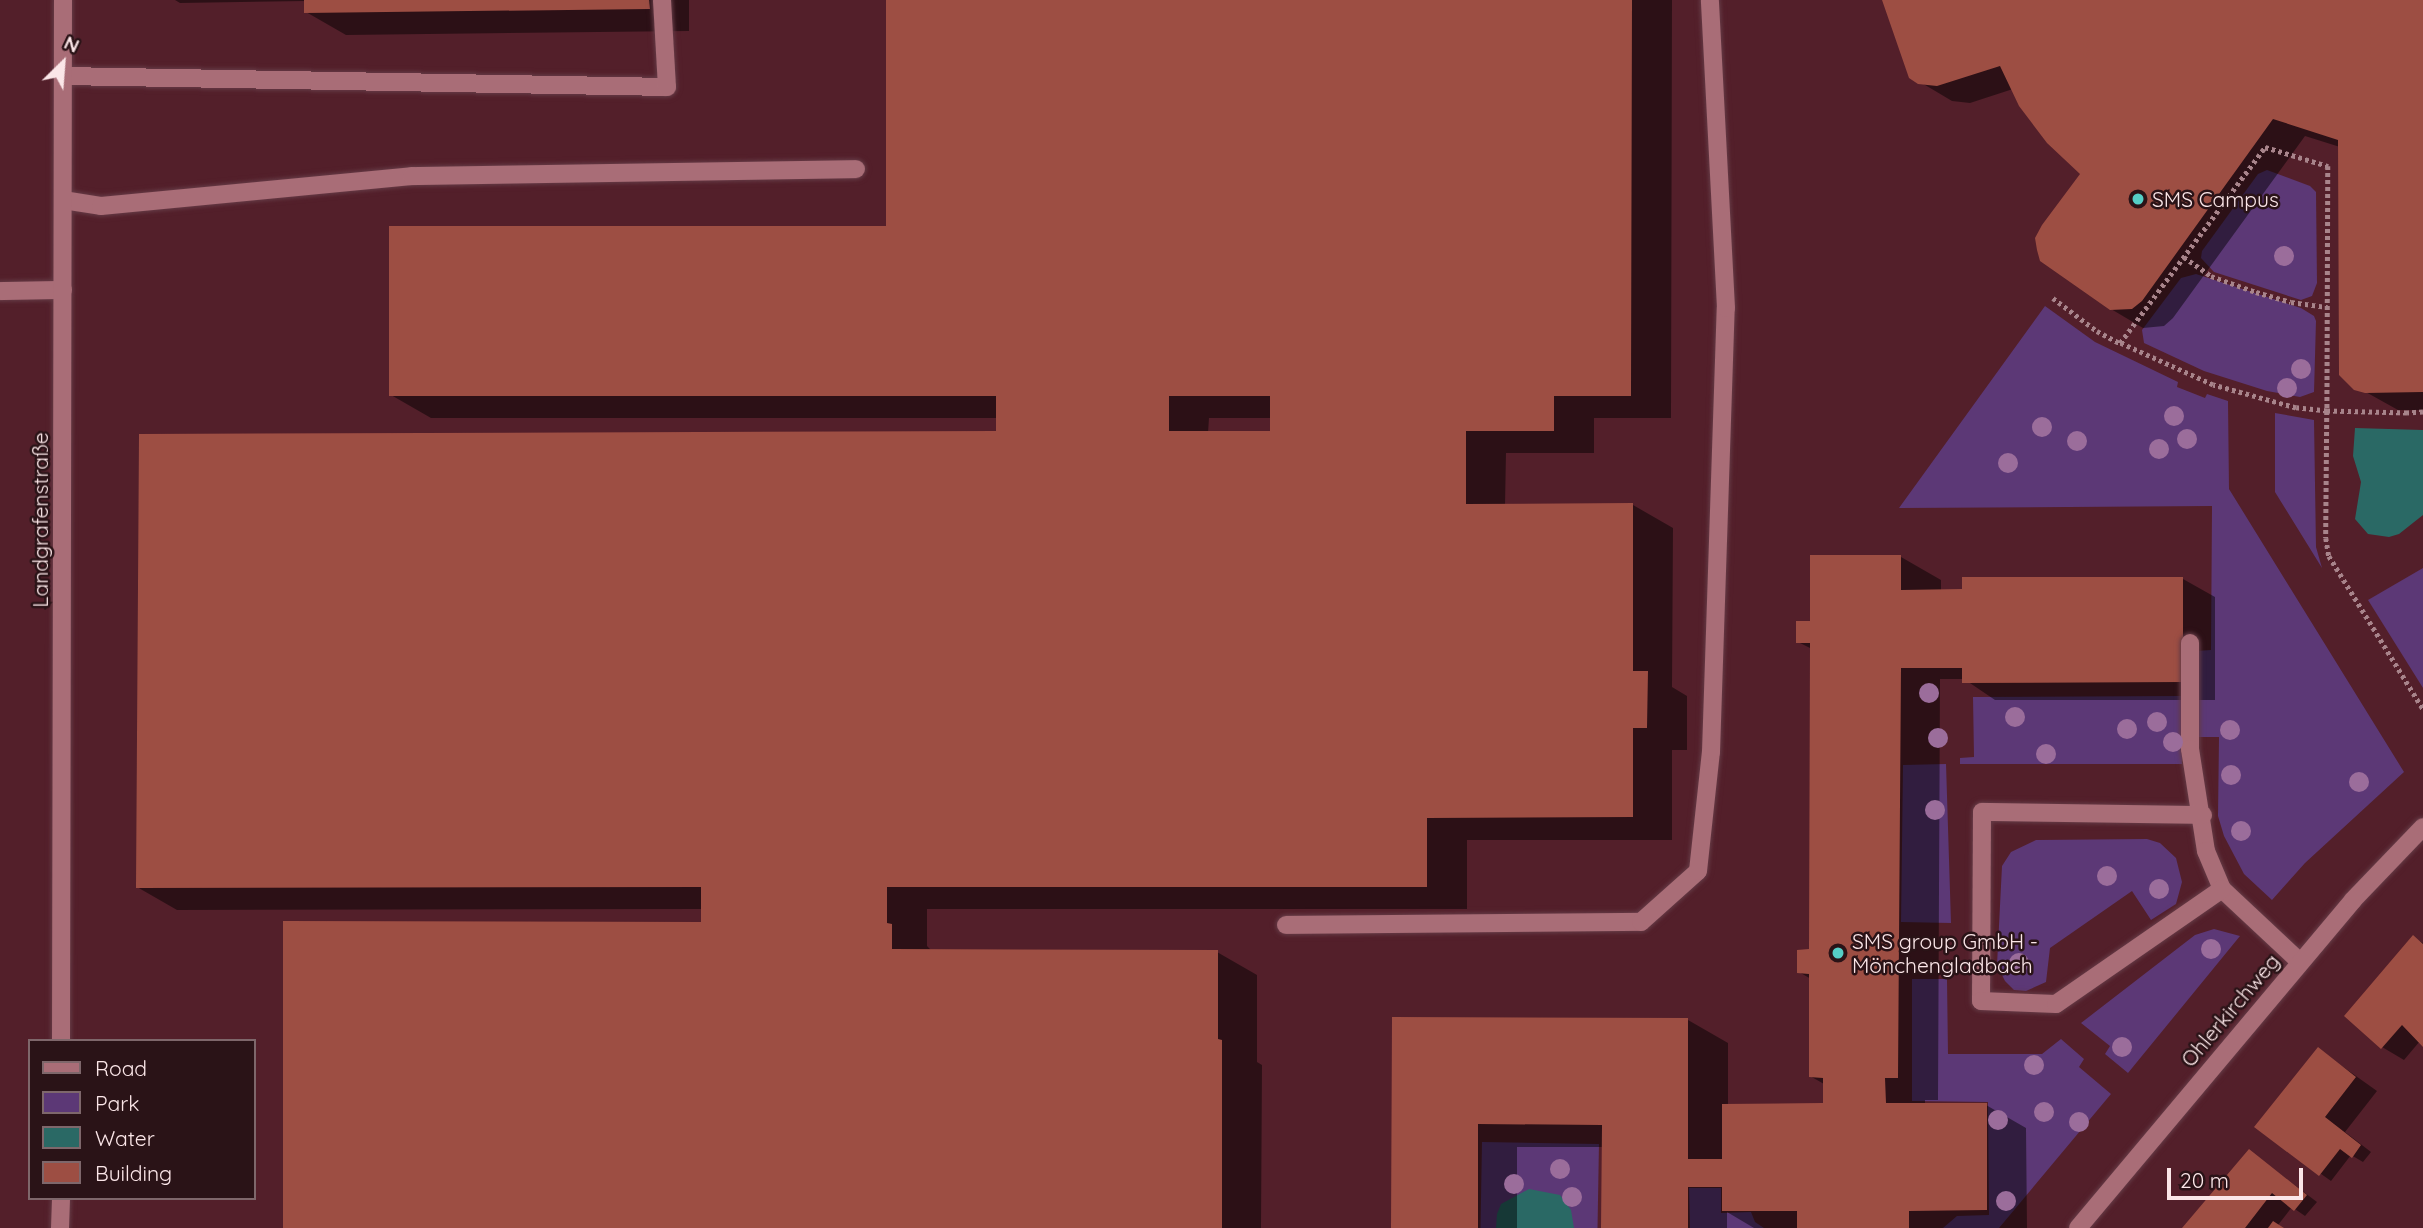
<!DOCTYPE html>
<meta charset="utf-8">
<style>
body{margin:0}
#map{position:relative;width:2423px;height:1228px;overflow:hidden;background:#531f2a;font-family:Quicksand,sans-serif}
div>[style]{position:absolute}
.green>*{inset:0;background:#5c3876;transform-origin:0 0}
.water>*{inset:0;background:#2a6965}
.shadow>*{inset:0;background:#0007}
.building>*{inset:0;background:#9d4e43}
.path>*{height:4.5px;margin-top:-2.25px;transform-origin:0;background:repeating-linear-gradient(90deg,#a8848b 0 3.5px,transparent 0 7px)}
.roads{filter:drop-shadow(0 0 2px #653b46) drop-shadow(0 0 2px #653b46)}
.service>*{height:18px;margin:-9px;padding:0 9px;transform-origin:9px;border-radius:9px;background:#a96d77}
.minor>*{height:18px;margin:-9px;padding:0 9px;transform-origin:9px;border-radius:9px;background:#a96d77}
.tertiary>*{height:18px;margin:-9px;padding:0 9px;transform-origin:9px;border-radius:9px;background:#a96d77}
.trees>*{width:20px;height:20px;margin:-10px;border-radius:50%;background:#9b6d9b}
.dots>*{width:19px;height:19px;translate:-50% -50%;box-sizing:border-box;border:4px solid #2a1317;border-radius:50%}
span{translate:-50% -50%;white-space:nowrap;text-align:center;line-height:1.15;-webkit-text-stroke:5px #2a1317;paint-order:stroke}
.poi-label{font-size:21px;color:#fbe6e8}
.left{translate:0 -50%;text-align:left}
.street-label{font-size:21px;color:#fbe6e8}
.legend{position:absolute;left:28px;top:1039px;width:228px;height:161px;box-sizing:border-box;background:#2a1317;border:2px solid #7e676b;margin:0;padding:9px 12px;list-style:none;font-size:21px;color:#fbe6e8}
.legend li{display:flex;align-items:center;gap:14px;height:35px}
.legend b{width:35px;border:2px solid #7e676b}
.north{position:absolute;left:28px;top:28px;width:70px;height:70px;-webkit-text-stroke:5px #2a1317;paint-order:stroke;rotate:25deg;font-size:19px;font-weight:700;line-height:28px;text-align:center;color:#fbe6e8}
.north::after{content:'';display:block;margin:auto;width:24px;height:32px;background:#fbe6e8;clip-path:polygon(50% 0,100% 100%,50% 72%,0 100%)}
.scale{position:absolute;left:2167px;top:1168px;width:136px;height:32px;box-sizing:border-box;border:4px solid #fbe6e8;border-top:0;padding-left:9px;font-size:21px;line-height:24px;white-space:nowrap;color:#fbe6e8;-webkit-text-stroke:5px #2a1317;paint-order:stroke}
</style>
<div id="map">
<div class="green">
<div style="clip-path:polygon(2267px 170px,2310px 186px,2316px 192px,2317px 283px,2312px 296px,2301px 300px,2214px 272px,2201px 258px,2202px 251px,2258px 174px)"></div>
<div style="clip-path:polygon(2196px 274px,2301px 308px,2314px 316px,2316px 321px,2314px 392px,2300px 397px,2267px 391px,2204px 371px,2144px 343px,2142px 330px,2181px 278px)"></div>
<div style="clip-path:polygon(2045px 306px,2095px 342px,2178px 382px,2177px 387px,2205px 398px,2207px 394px,2228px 401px,2229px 489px,2404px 772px,2305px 863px,2272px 900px,2244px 874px,2224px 836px,2218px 816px,2219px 737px,2196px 737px,2196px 651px,2211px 650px,2212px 506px,1899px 508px)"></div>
<div style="clip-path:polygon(2275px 413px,2314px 420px,2316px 547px,2322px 568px,2275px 492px)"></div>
<div style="clip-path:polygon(2423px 568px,2423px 688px,2368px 600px)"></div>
<div style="clip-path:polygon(2183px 696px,2182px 764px,1960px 764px,1960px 758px,1974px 757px,1973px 697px)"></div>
<div style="clip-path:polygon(1946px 764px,1951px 923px,1901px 922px,1903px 765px)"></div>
<div style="clip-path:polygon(2147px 839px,2160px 843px,2176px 858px,2182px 882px,2176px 904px,2151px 920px,2132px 891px,2050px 948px,2046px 982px,2026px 991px,2014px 990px,2005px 981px,1997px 965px,2002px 866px,2011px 852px,2036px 840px)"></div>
<div style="clip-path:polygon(2214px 929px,2240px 936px,2128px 1073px,2105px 1054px,2110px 1046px,2081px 1023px,2195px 935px)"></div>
<div style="clip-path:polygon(1912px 979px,1947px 979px,1948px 1054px,2042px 1054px,2061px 1039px,2084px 1059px,2079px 1067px,2111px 1094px,1999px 1228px,1943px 1228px,1957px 1216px,1989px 1215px,1988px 1102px,1912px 1101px)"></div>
<div style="left:1482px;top:1142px;width:117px;height:86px;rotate:1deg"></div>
<div style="clip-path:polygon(1689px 1188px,1721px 1188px,1721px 1213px,1751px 1212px,1755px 1222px,1764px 1228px,1690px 1228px)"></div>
</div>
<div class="water">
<div style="clip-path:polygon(2355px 428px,2423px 430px,2423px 515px,2399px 534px,2389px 537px,2368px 534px,2355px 519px,2361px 482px,2353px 456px)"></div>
<div style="clip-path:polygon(1529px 1189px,1560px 1195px,1571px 1210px,1574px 1228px,1496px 1228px,1497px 1214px,1501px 1204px)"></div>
</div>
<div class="shadow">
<div style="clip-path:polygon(175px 0,689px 0,689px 31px,346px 35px,306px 12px,306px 1px,180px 3px)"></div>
<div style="clip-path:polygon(evenodd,888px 0,1672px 0,1671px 418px,1594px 418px,1594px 453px,1506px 453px,1505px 506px,1633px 505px,1673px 528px,1672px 687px,1687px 696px,1687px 750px,1672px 750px,1672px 840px,1467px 840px,1467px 909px,927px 909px,927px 946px,932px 951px,1217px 952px,1257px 975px,1257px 1062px,1262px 1065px,1261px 1228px,285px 1228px,703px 924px,703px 909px,177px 910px,137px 887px,997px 433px,997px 418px,431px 418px,391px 395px,887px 227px,888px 0,1209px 418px,1272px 418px,1272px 433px,1208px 433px,1209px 418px)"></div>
<div style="clip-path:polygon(1886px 0,2423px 0,2423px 410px,2398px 410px,2346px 381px,2340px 147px,2305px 136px,2173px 318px,2164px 326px,2143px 328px,2111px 309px,2082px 174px,2013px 89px,1970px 103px,1952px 101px,1910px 76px)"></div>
<div style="clip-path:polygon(1901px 557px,1941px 580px,1941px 591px,2183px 579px,2215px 597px,2215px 700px,1995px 700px,1964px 679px,1940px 679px,1938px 1100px,1925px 1100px,1925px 1105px,1986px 1105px,2026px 1128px,2027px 1228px,1754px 1228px,1727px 1212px,1727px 1228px,1603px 1228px,1603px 1147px,1517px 1147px,1517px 1228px,1393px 1228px,1394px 1019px,1688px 1020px,1728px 1043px,1728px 1105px,1825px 1105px,1824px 1084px,1810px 1076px,1811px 979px,1799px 972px,1811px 951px,1812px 649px,1798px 642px,1812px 623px)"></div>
<div style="clip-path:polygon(2414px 938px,2423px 943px,2423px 1045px,2420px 1041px,2404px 1060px,2382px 1047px)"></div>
<div style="clip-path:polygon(2318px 1049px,2377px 1091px,2345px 1132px,2371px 1152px,2363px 1162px,2351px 1155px,2331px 1181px,2303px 1161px)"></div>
<div style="clip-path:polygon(2249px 1151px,2317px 1202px,2305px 1216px,2292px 1207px,2278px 1225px,2283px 1228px,2184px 1228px)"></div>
</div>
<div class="building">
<div style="clip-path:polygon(304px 0,649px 0,650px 9px,304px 13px)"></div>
<div style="clip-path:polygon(evenodd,886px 0,1632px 0,1631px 396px,1554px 396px,1554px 431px,1466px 431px,1466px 504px,1633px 503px,1633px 671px,1648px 671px,1647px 728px,1633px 728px,1633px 817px,1427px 818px,1427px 887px,887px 887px,887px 923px,892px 924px,892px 949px,1218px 950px,1218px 1039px,1222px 1040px,1222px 1228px,283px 1228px,283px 921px,701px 922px,701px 887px,136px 888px,139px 434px,996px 431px,996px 396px,389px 396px,389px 226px,886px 226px,886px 0,1169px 396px,1270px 396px,1270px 431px,1169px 431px,1169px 396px)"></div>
<div style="clip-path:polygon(1882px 0,2423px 0,2423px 392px,2365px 393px,2354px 390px,2339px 375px,2338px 140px,2273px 119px,2142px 301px,2132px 309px,2110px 310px,2040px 261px,2037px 250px,2035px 238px,2042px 225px,2080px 174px,2047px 143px,2019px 106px,2000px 66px,1937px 86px,1918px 84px,1909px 78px)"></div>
<div style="clip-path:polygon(1810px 555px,1901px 555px,1901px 590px,1962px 589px,1962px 577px,2183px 577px,2183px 682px,1962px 683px,1962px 668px,1901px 668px,1898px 1078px,1885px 1078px,1886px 1103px,1987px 1103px,1987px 1210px,1909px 1211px,1909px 1228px,1797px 1228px,1797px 1211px,1722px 1211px,1722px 1187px,1688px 1187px,1688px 1228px,1601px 1228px,1602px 1125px,1478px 1124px,1478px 1228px,1391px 1228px,1392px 1017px,1688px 1018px,1688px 1159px,1722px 1159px,1722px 1104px,1823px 1103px,1823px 1078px,1809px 1077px,1809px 974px,1797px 973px,1797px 950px,1809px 949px,1810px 643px,1796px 643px,1796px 621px,1810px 621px)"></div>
<div style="clip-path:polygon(2413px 935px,2423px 944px,2423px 1047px,2402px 1025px,2381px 1049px,2344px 1016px)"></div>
<div style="clip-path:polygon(2318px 1047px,2356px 1077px,2325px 1117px,2361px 1145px,2352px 1158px,2340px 1149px,2319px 1176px,2254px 1127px)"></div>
<div style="clip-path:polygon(2249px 1149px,2307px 1195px,2294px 1211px,2272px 1193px,2245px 1228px,2182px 1228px)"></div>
<div style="clip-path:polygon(2273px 1221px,2284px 1228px,2268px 1228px)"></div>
</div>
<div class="path">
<div style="left:2184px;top:257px;width:33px;rotate:35deg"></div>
<div style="left:2211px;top:276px;width:48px;rotate:19.6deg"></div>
<div style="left:2256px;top:292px;width:36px;rotate:16deg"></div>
<div style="left:2291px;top:302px;width:37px;rotate:8deg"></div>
<div style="left:2053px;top:298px;width:55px;rotate:36.9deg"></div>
<div style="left:2097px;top:331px;width:26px;rotate:28deg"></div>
<div style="left:2423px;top:412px;width:16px;rotate:176deg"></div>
<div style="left:2407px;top:413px;width:80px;rotate:-178.6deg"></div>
<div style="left:2327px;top:411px;width:31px;rotate:-174deg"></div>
<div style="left:2296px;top:408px;width:86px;rotate:-164.5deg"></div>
<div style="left:2213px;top:385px;width:102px;rotate:-155.7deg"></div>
<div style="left:2120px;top:343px;width:244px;rotate:-53.5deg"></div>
<div style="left:2265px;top:147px;width:66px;rotate:16.8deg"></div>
<div style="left:2328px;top:166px;width:245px;rotate:90.2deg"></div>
<div style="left:2327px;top:411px;width:127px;rotate:90.5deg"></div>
<div style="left:2326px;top:538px;width:18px;rotate:81deg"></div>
<div style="left:2329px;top:556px;width:180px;rotate:58.4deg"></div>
</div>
<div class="roads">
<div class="service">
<div style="left:63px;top:76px;width:604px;rotate:1.04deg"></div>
<div style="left:667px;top:87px;width:87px;rotate:-93.3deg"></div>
<div style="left:63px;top:200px;width:38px;rotate:9deg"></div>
<div style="left:101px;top:206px;width:312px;rotate:-5.5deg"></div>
<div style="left:412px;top:176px;width:444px;rotate:-0.9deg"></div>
<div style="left:0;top:291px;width:63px;rotate:-0.9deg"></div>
<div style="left:2190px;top:643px;width:106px;rotate:90deg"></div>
<div style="left:2190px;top:749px;width:103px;rotate:81.1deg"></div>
<div style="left:2206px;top:851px;width:41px;rotate:67.2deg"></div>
<div style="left:2222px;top:889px;width:107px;rotate:43.1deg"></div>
<div style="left:2203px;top:815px;width:221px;rotate:-179.2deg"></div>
<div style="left:1982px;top:812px;width:189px;rotate:90.3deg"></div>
<div style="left:1981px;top:1001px;width:75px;rotate:2.3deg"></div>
<div style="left:2056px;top:1004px;width:202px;rotate:-34.7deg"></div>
<div style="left:1286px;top:925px;width:355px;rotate:-0.5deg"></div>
<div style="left:1641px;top:922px;width:76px;rotate:-41.8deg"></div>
<div style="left:1698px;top:871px;width:120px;rotate:-83.8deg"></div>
<div style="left:1711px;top:752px;width:444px;rotate:-88.1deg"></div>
<div style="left:1726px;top:308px;width:308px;rotate:-93deg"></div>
</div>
<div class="minor">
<div style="left:2078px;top:1228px;width:428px;rotate:-50deg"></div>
<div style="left:2353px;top:900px;width:101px;rotate:-46.2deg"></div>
</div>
<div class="tertiary">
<div style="left:61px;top:1041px;width:1041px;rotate:-89.89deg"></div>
<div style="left:60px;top:1228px;width:30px;rotate:-88deg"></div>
</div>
</div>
<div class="trees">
<div style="left:2284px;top:256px"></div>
<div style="left:2301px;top:369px"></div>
<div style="left:2287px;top:388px"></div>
<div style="left:2174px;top:416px"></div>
<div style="left:2042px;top:427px"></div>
<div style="left:2187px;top:439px"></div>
<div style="left:2077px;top:441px"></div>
<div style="left:2159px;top:449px"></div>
<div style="left:2008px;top:463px"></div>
<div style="left:1929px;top:693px"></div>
<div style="left:2015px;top:717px"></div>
<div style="left:2157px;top:722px"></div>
<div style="left:2127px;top:729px"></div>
<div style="left:2230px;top:730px"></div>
<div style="left:1938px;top:738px"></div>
<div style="left:2173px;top:742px"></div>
<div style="left:2046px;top:754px"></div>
<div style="left:2231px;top:775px"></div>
<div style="left:2359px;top:782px"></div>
<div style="left:1935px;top:810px"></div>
<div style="left:2241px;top:831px"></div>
<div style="left:2107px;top:876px"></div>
<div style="left:2159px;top:889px"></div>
<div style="left:2211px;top:949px"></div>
<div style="left:2019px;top:963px"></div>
<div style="left:2122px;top:1047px"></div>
<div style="left:2034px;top:1065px"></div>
<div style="left:2044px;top:1112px"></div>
<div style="left:1998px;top:1120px"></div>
<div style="left:2079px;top:1122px"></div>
<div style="left:1560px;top:1169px"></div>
<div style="left:1514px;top:1184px"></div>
<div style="left:1572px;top:1197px"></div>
<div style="left:2006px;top:1201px"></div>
</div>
<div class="dots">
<div style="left:2138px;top:199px;background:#55cec6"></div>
<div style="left:1838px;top:953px;background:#55cec6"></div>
</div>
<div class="poi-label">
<span class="left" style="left:2152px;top:199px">SMS Campus</span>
<span class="left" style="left:1852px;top:953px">SMS group GmbH -<br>Mönchengladbach</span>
</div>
<div class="street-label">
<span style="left:40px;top:520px;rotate:-90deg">Landgrafenstraße</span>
<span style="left:2230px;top:1010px;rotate:-50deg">Ohlerkirchweg</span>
</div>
<ul class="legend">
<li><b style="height:9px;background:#a96d77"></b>Road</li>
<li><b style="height:19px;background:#5c3876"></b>Park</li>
<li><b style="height:19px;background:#2a6965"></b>Water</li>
<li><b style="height:19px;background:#9d4e43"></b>Building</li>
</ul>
<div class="north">N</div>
<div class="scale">20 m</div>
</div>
